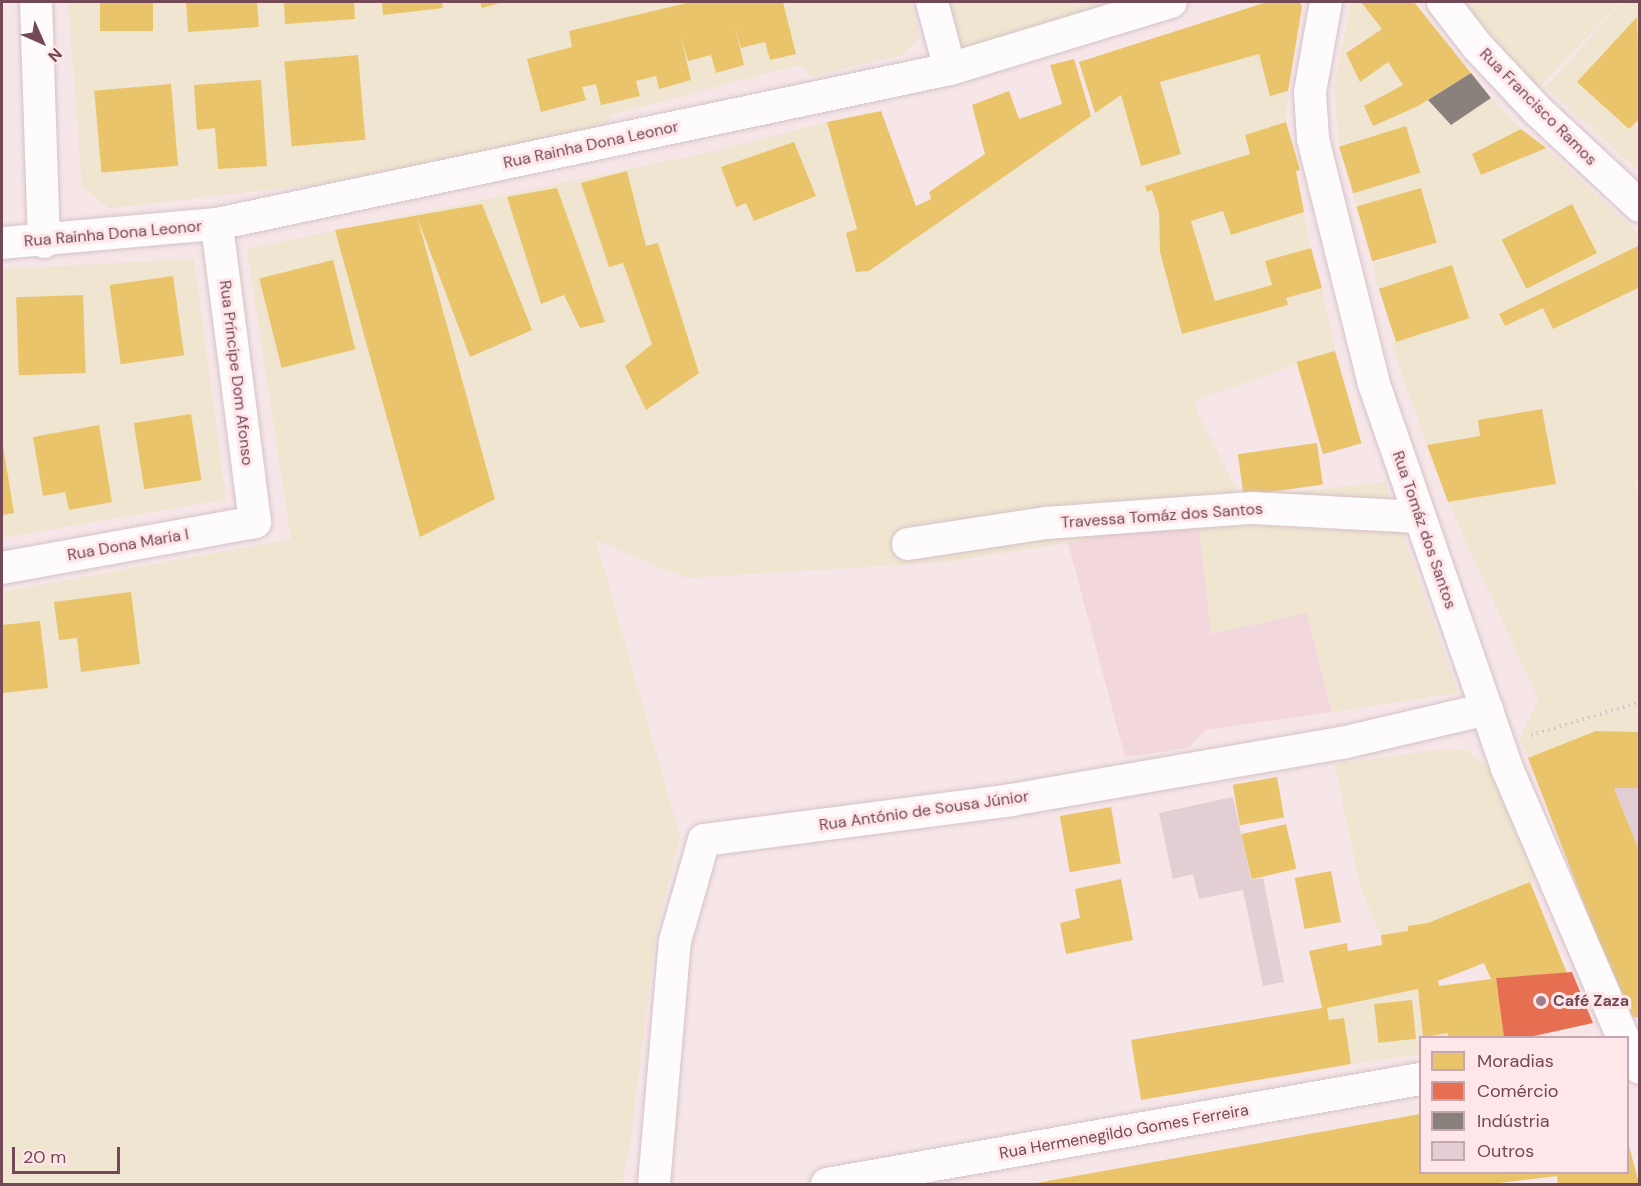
<!DOCTYPE html>
<meta charset="utf-8">
<style>
body{margin:0}
#map{position:relative;width:1641px;height:1186px;overflow:hidden;background:#f6e6e8;font-family:"DM Sans",sans-serif}
div>[style]{position:absolute}
.residential>*{inset:0;background:#f2d8dc}
.green>*{inset:0;background:#efe5d1}
.homes>*{inset:0;background:#e9c46a;transform-origin:0 0}
.shops>*{inset:0;background:#e76f51}
.industry>*{inset:0;background:#8a817c}
.building>*{inset:0;background:#e2ced3}
.path>*{height:4px;margin-top:-2px;transform-origin:0;background:repeating-linear-gradient(90deg,#d5c6cb 0 1.5px,transparent 0 6px)}
.roads{filter:drop-shadow(0 0 2px #d5c2c7) drop-shadow(0 0 2px #d5c2c7)}
.minor>*{height:32px;margin:-16px;padding:0 16px;transform-origin:16px;border-radius:16px;background:#fefbfc}
.dots>*{width:16px;height:16px;translate:-50% -50%;box-sizing:border-box;border:3px solid #ffe6e9;border-radius:50%}
span{translate:-50% -50%;white-space:nowrap;text-align:center;line-height:1.15;-webkit-text-stroke:6px #ffe6e9;paint-order:stroke}
.street-label{font-size:16px;color:#734857}
.poi-label{font-size:16px;color:#734857;font-weight:700}
.left{translate:0 -50%;text-align:left}
.frame{position:absolute;inset:0;border:3px solid #734857;pointer-events:none}
.legend{position:absolute;left:1419px;top:1036px;width:210px;height:138px;box-sizing:border-box;background:#ffe6e9;border:2px solid #c7a7af;margin:0;padding:8px 10px;list-style:none;font-size:18px;color:#734857}
.legend li{display:flex;align-items:center;gap:12px;height:30px}
.legend b{width:30px;border:2px solid #c7a7af}
.north{position:absolute;left:12px;top:12px;width:60px;height:60px;-webkit-text-stroke:4px #ffe6e9;paint-order:stroke;rotate:135deg;font-size:16px;font-weight:700;line-height:24px;text-align:center;color:#734857}
.north::after{content:'';display:block;margin:auto;width:21px;height:27px;background:#734857;clip-path:polygon(50% 0,100% 100%,50% 72%,0 100%)}
.scale{position:absolute;left:12px;top:1147px;width:108px;height:27px;box-sizing:border-box;border:3px solid #734857;border-top:0;padding-left:8px;font-size:18px;line-height:21px;white-space:nowrap;color:#734857;-webkit-text-stroke:4px #ffe6e9;paint-order:stroke}
</style>
<div id="map">
<div class="residential">
<div style="clip-path:polygon(1198px 510px,1307px 613px,1332px 712px,1205px 730px,1189px 748px,1125px 757px,1068px 543px)"></div>
</div>
<div class="green">
<div style="clip-path:polygon(68px 2px,912px 2px,919px 38px,902px 55px,811px 76px,799px 65px,613px 114px,606px 126px,515px 147px,320px 184px,109px 208px,82px 186px)"></div>
<div style="clip-path:polygon(945px 2px,1140px 2px,956px 61px)"></div>
<div style="clip-path:polygon(1351px 2px,1361px 2px,1382px 29px,1345px 51px,1360px 81px,1388px 62px,1403px 85px,1364px 106px,1373px 126px,1428px 100px,1451px 125px,1491px 98px,1521px 129px,1473px 154px,1481px 175px,1546px 148px,1639px 234px,1639px 245px,1499px 314px,1505px 326px,1543px 308px,1639px 287px,1640px 481px,1634px 481px,1640px 495px,1639px 732px,1528px 758px,1520px 737px,1538px 699px,1448px 502px,1556px 484px,1542px 409px,1478px 420px,1480px 436px,1427px 445px,1391px 343px,1469px 317px,1452px 265px,1379px 289px,1373px 263px,1437px 243px,1421px 189px,1357px 207px,1352px 192px,1420px 173px,1406px 126px,1339px 145px,1334px 86px)"></div>
<div style="clip-path:polygon(1463px 2px,1621px 2px,1537px 90px)"></div>
<div style="clip-path:polygon(1622px 2px,1639px 2px,1639px 172px,1546px 87px)"></div>
<div style="clip-path:polygon(1259px 54px,1270px 96px,1288px 91px,1286px 122px,1245px 135px,1250px 154px,1145px 186px,1147px 192px,1152px 190px,1159px 213px,1160px 252px,1182px 333px,1287px 305px,1286px 298px,1322px 288px,1335px 351px,1195px 400px,1198px 414px,1241px 498px,1385px 482px,1458px 693px,1332px 712px,1307px 613px,1211px 634px,1197px 510px,1068px 543px,947px 562px,685px 578px,596px 540px,680px 837px,656px 933px,630px 1144px,622px 1184px,2px 1184px,2px 592px,291px 539px,247px 249px,720px 150px,827px 122px,857px 229px,846px 233px,856px 272px,869px 271px,1121px 95px,1140px 166px,1180px 154px,1160px 82px)"></div>
<div style="clip-path:polygon(1223px 211px,1232px 235px,1304px 212px,1311px 248px,1266px 261px,1272px 285px,1215px 301px,1191px 221px)"></div>
<div style="clip-path:polygon(194px 259px,226px 499px,2px 538px,2px 269px)"></div>
<div style="clip-path:polygon(1444px 749px,1465px 750px,1492px 770px,1539px 878px,1408px 931px,1381px 935px,1360px 887px,1335px 764px)"></div>
<div style="clip-path:polygon(1418px 989px,1423px 1037px,1448px 1033px,1448px 1037px,1420px 1038px,1420px 1054px,1351px 1064px,1344px 1018px,1329px 1020px,1327px 1008px)"></div>
</div>
<div class="homes">
<div style="left:100px;top:2px;width:53px;height:29px"></div>
<div style="clip-path:polygon(186px 2px,257px 2px,259px 27px,188px 32px)"></div>
<div style="clip-path:polygon(284px 2px,354px 2px,355px 19px,285px 24px)"></div>
<div style="clip-path:polygon(382px 2px,442px 2px,443px 8px,383px 15px)"></div>
<div style="clip-path:polygon(480px 2px,504px 2px,482px 8px)"></div>
<div style="clip-path:polygon(691px 2px,783px 2px,796px 54px,770px 60px,765px 42px,741px 48px,735px 27px,744px 65px,716px 73px,711px 55px,688px 61px,681px 37px,691px 80px,659px 89px,656px 76px,636px 81px,640px 96px,601px 105px,596px 84px,582px 87px,586px 100px,541px 112px,527px 59px,572px 47px,569px 31px)"></div>
<div style="clip-path:polygon(1267px 2px,1300px 2px,1302px 7px,1288px 91px,1270px 96px,1259px 54px,1160px 82px,1181px 154px,1141px 166px,1121px 95px,1095px 113px,1079px 62px)"></div>
<div style="clip-path:polygon(1361px 2px,1414px 2px,1471px 73px,1418px 106px,1373px 126px,1364px 106px,1403px 85px,1388px 62px,1360px 82px,1346px 53px,1382px 29px)"></div>
<div style="clip-path:polygon(1637px 17px,1640px 118px,1629px 129px,1577px 82px)"></div>
<div style="left:358px;top:55px;width:85px;height:74px;rotate:85deg"></div>
<div style="clip-path:polygon(1074px 59px,1091px 116px,869px 271px,856px 272px,846px 233px,857px 229px,827px 122px,881px 111px,916px 206px,931px 199px,929px 192px,985px 154px,972px 105px,1009px 91px,1019px 119px,1062px 104px,1050px 65px)"></div>
<div style="clip-path:polygon(261px 80px,267px 166px,218px 169px,215px 128px,197px 130px,194px 85px)"></div>
<div style="left:171px;top:84px;width:82px;height:77px;rotate:85deg"></div>
<div style="clip-path:polygon(1286px 122px,1300px 170px,1296px 171px,1304px 212px,1231px 235px,1223px 211px,1191px 221px,1215px 301px,1272px 285px,1265px 261px,1311px 248px,1322px 288px,1286px 298px,1288px 305px,1182px 334px,1160px 252px,1159px 213px,1152px 190px,1147px 192px,1145px 186px,1250px 154px,1245px 135px)"></div>
<div style="left:1406px;top:126px;width:49px;height:70px;rotate:73deg"></div>
<div style="clip-path:polygon(1521px 129px,1546px 148px,1481px 175px,1472px 154px)"></div>
<div style="clip-path:polygon(794px 142px,816px 196px,754px 221px,746px 203px,736px 207px,721px 167px)"></div>
<div style="clip-path:polygon(627px 171px,646px 246px,658px 243px,699px 373px,646px 410px,625px 366px,652px 344px,623px 263px,609px 267px,581px 183px)"></div>
<div style="clip-path:polygon(557px 188px,605px 322px,580px 328px,564px 295px,541px 304px,507px 197px)"></div>
<div style="left:1421px;top:188px;width:57px;height:67px;rotate:74deg"></div>
<div style="clip-path:polygon(482px 204px,532px 330px,470px 357px,417px 217px,495px 499px,420px 537px,335px 230px)"></div>
<div style="left:1572px;top:204px;width:55px;height:79px;rotate:63deg"></div>
<div style="clip-path:polygon(1640px 245px,1640px 287px,1553px 329px,1543px 308px,1505px 326px,1499px 314px)"></div>
<div style="left:333px;top:260px;width:92px;height:76px;rotate:76deg"></div>
<div style="left:1452px;top:265px;width:56px;height:77px;rotate:72deg"></div>
<div style="left:173px;top:276px;width:80px;height:64px;rotate:82deg"></div>
<div style="left:83px;top:295px;width:78px;height:67px;rotate:88deg"></div>
<div style="left:1335px;top:351px;width:96px;height:40px;rotate:74deg"></div>
<div style="clip-path:polygon(1542px 409px,1556px 484px,1448px 502px,1427px 445px,1480px 436px,1478px 420px)"></div>
<div style="left:191px;top:414px;width:67px;height:58px;rotate:81deg"></div>
<div style="clip-path:polygon(99px 425px,112px 502px,69px 510px,65px 492px,43px 496px,33px 437px)"></div>
<div style="clip-path:polygon(2px 440px,14px 513px,2px 515px)"></div>
<div style="left:1317px;top:443px;width:42px;height:80px;rotate:82deg"></div>
<div style="clip-path:polygon(131px 592px,140px 664px,81px 672px,77px 638px,59px 640px,54px 602px)"></div>
<div style="clip-path:polygon(40px 621px,48px 688px,2px 693px,2px 625px)"></div>
<div style="clip-path:polygon(1596px 731px,1640px 732px,1640px 788px,1614px 788px,1640px 851px,1640px 1018px,1633px 1017px,1594px 930px,1528px 758px)"></div>
<div style="left:1277px;top:777px;width:41px;height:45px;rotate:80deg"></div>
<div style="left:1111px;top:807px;width:57px;height:52px;rotate:80deg"></div>
<div style="left:1286px;top:824px;width:46px;height:46px;rotate:77deg"></div>
<div style="left:1331px;top:871px;width:52px;height:37px;rotate:79deg"></div>
<div style="clip-path:polygon(1121px 879px,1133px 940px,1066px 954px,1060px 923px,1080px 918px,1075px 889px)"></div>
<div style="clip-path:polygon(evenodd,1530px 882px,1567px 973px,1496px 978px,1504px 1038px,1448px 1038px,1448px 1033px,1423px 1037px,1418px 989px,1327px 1008px,1329px 1020px,1344px 1018px,1351px 1064px,1141px 1100px,1131px 1040px,1322px 1008px,1309px 951px,1347px 943px,1348px 951px,1382px 945px,1381px 935px,1408px 931px,1408px 926px,1428px 923px,1530px 882px,1484px 963px,1491px 979px,1439px 986px,1438px 981px,1484px 963px)"></div>
<div style="left:1412px;top:1000px;width:39px;height:38px;rotate:84deg"></div>
<div style="clip-path:polygon(1420px 1114px,1420px 1172px,1628px 1172px,1628px 1142px,1639px 1184px,1558px 1184px,1557px 1176px,1491px 1184px,1031px 1184px)"></div>
</div>
<div class="shops">
<div style="clip-path:polygon(1572px 972px,1593px 1023px,1525px 1038px,1504px 1038px,1496px 978px)"></div>
</div>
<div class="industry">
<div style="clip-path:polygon(1471px 73px,1491px 98px,1451px 125px,1428px 100px)"></div>
</div>
<div class="building">
<div style="clip-path:polygon(1614px 788px,1640px 788px,1640px 851px,1639px 851px)"></div>
<div style="clip-path:polygon(1233px 797px,1251px 880px,1263px 878px,1284px 982px,1263px 986px,1243px 890px,1199px 899px,1193px 874px,1173px 879px,1159px 813px)"></div>
</div>
<div class="path">
<div style="left:1531px;top:735px;width:114px;rotate:-16.8deg"></div>
</div>
<div class="roads">
<div class="minor">
<div style="left:36px;top:2px;width:240px;rotate:88.1deg"></div>
<div style="left:932px;top:2px;width:69px;rotate:75deg"></div>
<div style="left:1326px;top:2px;width:91px;rotate:100.1deg"></div>
<div style="left:1310px;top:92px;width:47px;rotate:86.3deg"></div>
<div style="left:1313px;top:139px;width:252px;rotate:76deg"></div>
<div style="left:1374px;top:384px;width:404px;rotate:70.9deg"></div>
<div style="left:1506px;top:766px;width:296px;rotate:66.7deg"></div>
<div style="left:1443px;top:2px;width:56px;rotate:52.3deg"></div>
<div style="left:1477px;top:46px;width:88px;rotate:46.8deg"></div>
<div style="left:1537px;top:110px;width:141px;rotate:43deg"></div>
<div style="left:2px;top:243px;width:216px;rotate:-5.1deg"></div>
<div style="left:217px;top:224px;width:749px;rotate:-11.94deg"></div>
<div style="left:950px;top:69px;width:231px;rotate:-16.9deg"></div>
<div style="left:908px;top:544px;width:140px;rotate:-8.7deg"></div>
<div style="left:1046px;top:523px;width:207px;rotate:-4.2deg"></div>
<div style="left:1252px;top:508px;width:166px;rotate:3.1deg"></div>
<div style="left:2px;top:568px;width:257px;rotate:-10.3deg"></div>
<div style="left:255px;top:522px;width:300px;rotate:-97.3deg"></div>
<div style="left:1628px;top:1045px;width:26px;rotate:62deg"></div>
<div style="left:654px;top:1184px;width:244px;rotate:-85.1deg"></div>
<div style="left:675px;top:941px;width:105px;rotate:-74deg"></div>
<div style="left:704px;top:840px;width:310px;rotate:-7.4deg"></div>
<div style="left:1011px;top:800px;width:336px;rotate:-9.8deg"></div>
<div style="left:1342px;top:743px;width:149px;rotate:-13.2deg"></div>
<div style="left:827px;top:1184px;width:602px;rotate:-10.04deg"></div>
</div>
</div>
<div class="dots">
<div style="left:1541px;top:1001px;background:#a17f8a"></div>
</div>
<div class="street-label">
<span style="left:1538px;top:107px;rotate:45deg">Rua Francisco Ramos</span>
<span style="left:591px;top:145px;rotate:-12deg">Rua Rainha Dona Leonor</span>
<span style="left:113px;top:234px;rotate:-5deg">Rua Rainha Dona Leonor</span>
<span style="left:236px;top:373px;rotate:83deg">Rua Príncipe Dom Afonso</span>
<span style="left:1162px;top:516px;rotate:-4deg">Travessa Tomáz dos Santos</span>
<span style="left:1424px;top:530px;rotate:71deg">Rua Tomáz dos Santos</span>
<span style="left:128px;top:545px;rotate:-10deg">Rua Dona Maria I</span>
<span style="left:924px;top:811px;rotate:-8deg">Rua António de Sousa Júnior</span>
<span style="left:1124px;top:1132px;rotate:-10deg">Rua Hermenegildo Gomes Ferreira</span>
</div>
<div class="poi-label">
<span class="left" style="left:1553px;top:1001px">Café Zaza</span>
</div>
<div class="frame"></div>
<ul class="legend">
<li><b style="height:16px;background:#e9c46a"></b>Moradias</li>
<li><b style="height:16px;background:#e76f51"></b>Comércio</li>
<li><b style="height:16px;background:#8a817c"></b>Indústria</li>
<li><b style="height:16px;background:#e2ced3"></b>Outros</li>
</ul>
<div class="north">N</div>
<div class="scale">20 m</div>
</div>
